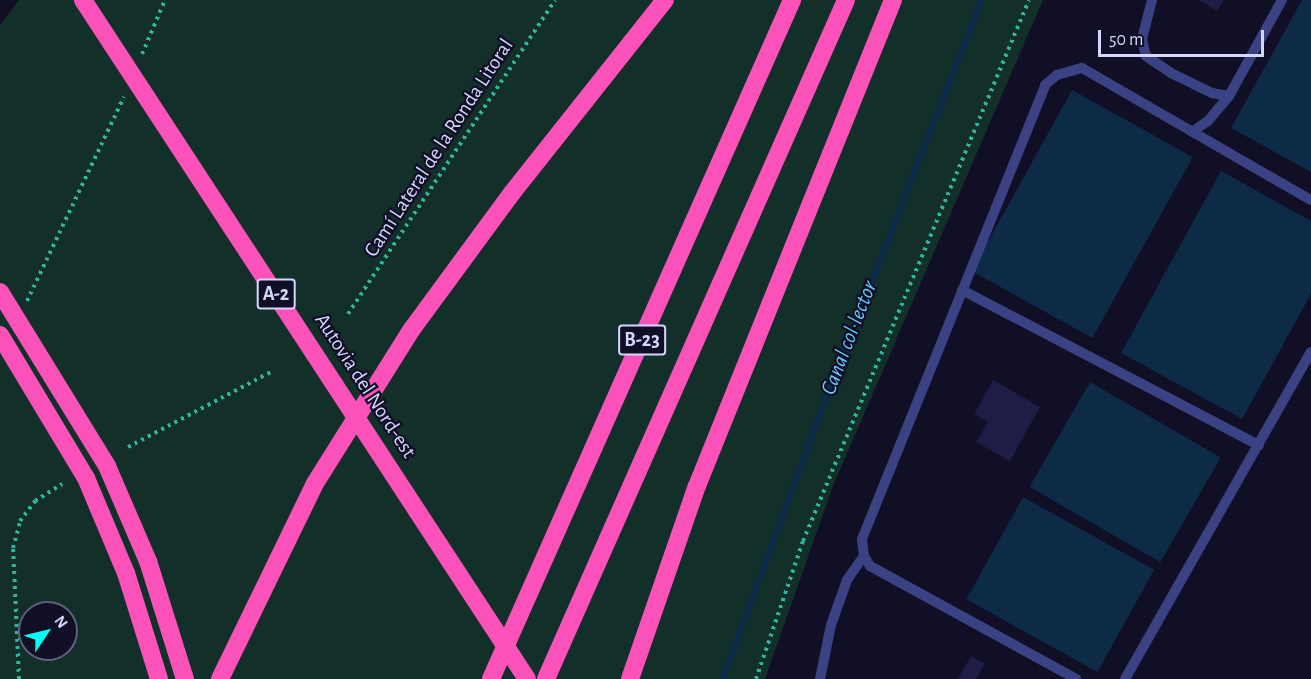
<!DOCTYPE html>
<meta charset="utf-8">
<style>
body{margin:0}
#map{position:relative;width:1311px;height:679px;overflow:hidden;background:#100f25;font-family:"Alegreya Sans",sans-serif}
div>[style]{position:absolute}
.green>*{inset:0;background:#132f2a}
.water>*{inset:0;background:#0d2a47;transform-origin:0 0}
.stream>*{height:7px;margin:-3.5px;padding:0 3.5px;transform-origin:3.5px;border-radius:3.5px;background:#0d2a47}
.building>*{inset:0;background:#1f1c46}
.path>*{height:4px;margin-top:-2px;transform-origin:0;background:repeating-linear-gradient(90deg,#32b59c 0 3px,transparent 0 7.5px)}
.lane>*{height:10px;margin:-5px;padding:0 5px;transform-origin:5px;border-radius:5px;background:#3b4283}
.highway>*{height:18px;margin:-9px;padding:0 9px;transform-origin:9px;border-radius:9px;background:#fb52ba}
.highway-bridge>*{height:18px;margin:-9px;padding:0 9px;transform-origin:9px;border-radius:9px;background:#fb52ba}
span{translate:-50% -50%;white-space:nowrap;text-align:center;line-height:1.15;-webkit-text-stroke:4.5px #100f25;paint-order:stroke}
.shield-label span{padding:2px 4px;background:#100f25;border:2px solid;border-radius:4px;-webkit-text-stroke-width:0}
.shield-label{font-size:20px;color:#d5d6fe;font-weight:700}
.street-label{font-size:21px;color:#d5d6fe}
.water-label{font-size:22px;color:#65cafc;font-style:italic}
.north{position:absolute;left:18px;top:601px;width:60px;height:60px;box-sizing:border-box;background:#100f25;border:2px solid #5f5f7c;border-radius:50%;rotate:55deg;font-size:16px;font-weight:700;line-height:24px;text-align:center;color:#d5d6fe}
.north::after{content:'';display:block;margin:auto;width:21px;height:27px;background:#05faf2;clip-path:polygon(50% 0,100% 100%,50% 72%,0 100%)}
.scale{position:absolute;left:1098px;top:30px;width:166px;height:27px;box-sizing:border-box;border:3px solid #d5d6fe;border-top:0;padding-left:8px;font-size:18px;line-height:21px;white-space:nowrap;color:#d5d6fe;-webkit-text-stroke:4px #100f25;paint-order:stroke}
</style>
<div id="map">
<div class="green">
<div style="clip-path:polygon(evenodd,19px 0,1043px 0,833px 486px,765px 679px,0 679px,0 25px,19px 0,30px 613px,66px 613px,66px 649px,30px 649px,30px 613px)"></div>
</div>
<div class="water">
<div style="clip-path:polygon(1302px 0,1311px 0,1311px 172px,1231px 128px)"></div>
<div style="left:1072px;top:90px;width:138px;height:207px;rotate:29deg"></div>
<div style="clip-path:polygon(1221px 171px,1311px 221px,1311px 294px,1242px 419px,1121px 353px)"></div>
<div style="left:1090px;top:382px;width:151px;height:121px;rotate:30deg"></div>
<div style="left:1023px;top:497px;width:150px;height:117px;rotate:29deg"></div>
</div>
<div class="stream">
<div style="left:722px;top:679px;width:262px;rotate:-69.9deg"></div>
<div style="left:812px;top:433px;width:465px;rotate:-68.7deg"></div>
</div>
<div class="building">
<div style="clip-path:polygon(1199px 0,1224px 0,1217px 11px)"></div>
<div style="clip-path:polygon(993px 380px,1040px 407px,1010px 461px,976px 442px,988px 422px,974px 414px)"></div>
<div style="clip-path:polygon(971px 656px,985px 664px,976px 679px,958px 679px)"></div>
</div>
<div class="path">
<div style="left:142px;top:54px;width:59px;rotate:-66.9deg"></div>
<div style="left:27px;top:301px;width:226px;rotate:-64.6deg"></div>
<div style="left:348px;top:314px;width:376px;rotate:-56.6deg"></div>
<div style="left:128px;top:447px;width:164px;rotate:-27.7deg"></div>
<div style="left:19px;top:679px;width:131px;rotate:-92.6deg"></div>
<div style="left:13px;top:548px;width:28px;rotate:-75deg"></div>
<div style="left:20px;top:521px;width:25px;rotate:-53deg"></div>
<div style="left:35px;top:501px;width:32px;rotate:-32deg"></div>
<div style="left:756px;top:679px;width:146px;rotate:-71.2deg"></div>
<div style="left:803px;top:541px;width:586px;rotate:-67.33deg"></div>
</div>
<div class="lane">
<div style="left:1152px;top:0;width:40px;rotate:104.4deg"></div>
<div style="left:1142px;top:39px;width:17px;rotate:77deg"></div>
<div style="left:1146px;top:56px;width:30px;rotate:34deg"></div>
<div style="left:1171px;top:73px;width:46px;rotate:26deg"></div>
<div style="left:1212px;top:93px;width:17px;rotate:10deg"></div>
<div style="left:1192px;top:132px;width:19px;rotate:-35deg"></div>
<div style="left:1208px;top:121px;width:33px;rotate:-50deg"></div>
<div style="left:1229px;top:96px;width:110px;rotate:-61.1deg"></div>
<div style="left:962px;top:290px;width:335px;rotate:27.6deg"></div>
<div style="left:864px;top:556px;width:17px;rotate:-97deg"></div>
<div style="left:862px;top:539px;width:489px;rotate:-68deg"></div>
<div style="left:1045px;top:85px;width:16px;rotate:-40deg"></div>
<div style="left:1057px;top:75px;width:26px;rotate:-16deg"></div>
<div style="left:1082px;top:68px;width:264px;rotate:30deg"></div>
<div style="left:820px;top:679px;width:55px;rotate:-78.5deg"></div>
<div style="left:831px;top:625px;width:48px;rotate:-70.4deg"></div>
<div style="left:847px;top:580px;width:29px;rotate:-55deg"></div>
<div style="left:864px;top:556px;width:12px;rotate:59deg"></div>
<div style="left:870px;top:566px;width:235px;rotate:28.7deg"></div>
<div style="left:1125px;top:679px;width:376px;rotate:-60.4deg"></div>
</div>
<div class="highway">
<div style="left:148px;top:561px;width:124px;rotate:72.6deg"></div>
<div style="left:126px;top:573px;width:111px;rotate:72.7deg"></div>
<div style="left:220px;top:679px;width:216px;rotate:-64.1deg"></div>
<div style="left:314px;top:485px;width:184px;rotate:-57.9deg"></div>
<div style="left:412px;top:329px;width:169px;rotate:-53.7deg"></div>
<div style="left:512px;top:193px;width:246px;rotate:-51.6deg"></div>
<div style="left:491px;top:679px;width:743px;rotate:-66.09deg"></div>
<div style="left:546px;top:679px;width:742px;rotate:-66.16deg"></div>
<div style="left:630px;top:679px;width:204px;rotate:-70.9deg"></div>
<div style="left:697px;top:486px;width:524px;rotate:-68.04deg"></div>
</div>
<div class="highway-bridge">
<div style="left:83px;top:0;width:811px;rotate:56.82deg"></div>
<div style="left:0;top:292px;width:204px;rotate:58.4deg"></div>
<div style="left:107px;top:466px;width:103px;rotate:66.7deg"></div>
<div style="left:0;top:335px;width:167px;rotate:59deg"></div>
<div style="left:86px;top:478px;width:103px;rotate:67.2deg"></div>
</div>
<div class="shield-label">
<span style="left:276px;top:294px">A-2</span>
<span style="left:642px;top:340px">B-23</span>
</div>
<div class="street-label">
<span style="left:439px;top:148px;rotate:-57deg">Camí Lateral de la Ronda Litoral</span>
<span style="left:365px;top:386px;rotate:57deg">Autovia del Nord-est</span>
</div>
<div class="water-label">
<span style="left:849px;top:338px;rotate:-69deg">Canal col·lector</span>
</div>
<div class="north">N</div>
<div class="scale">50 m</div>
</div>
